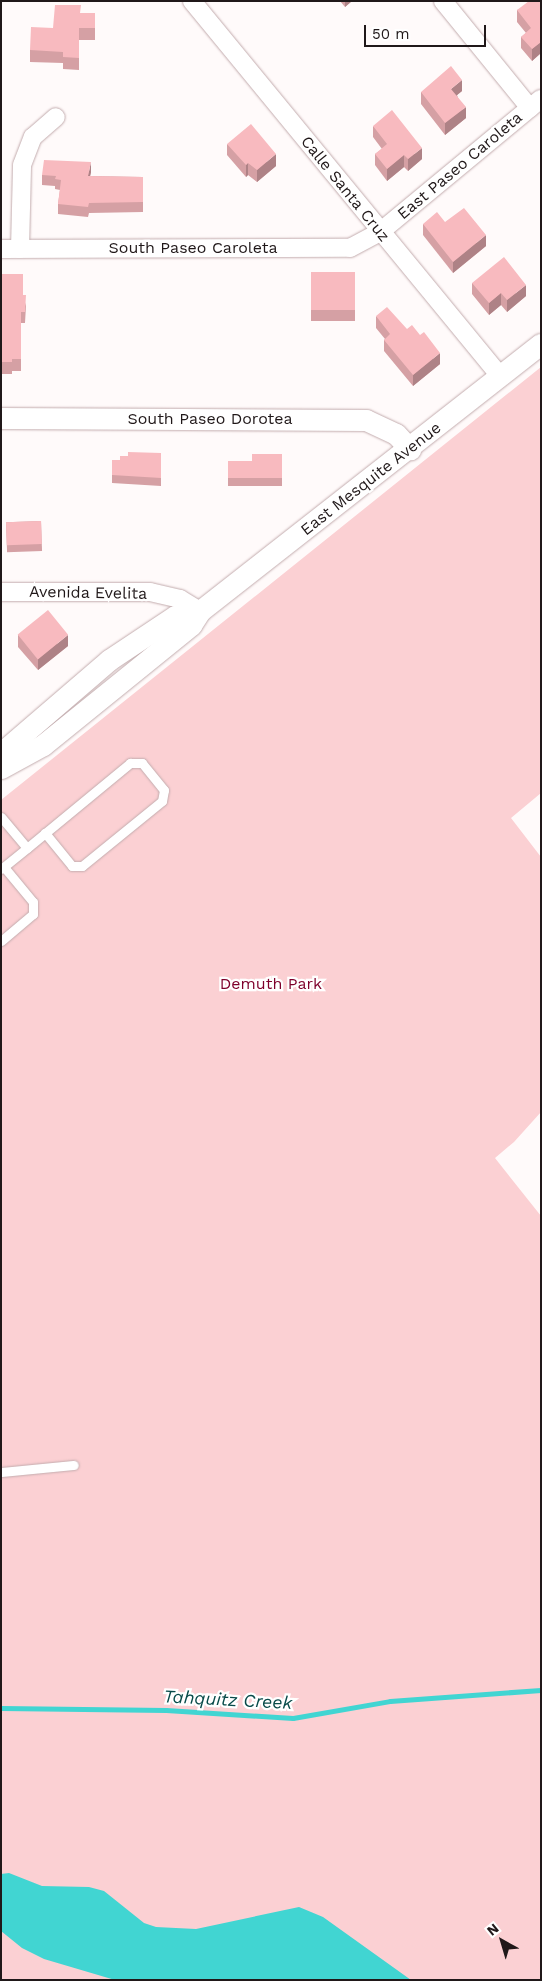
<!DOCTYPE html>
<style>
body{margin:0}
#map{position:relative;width:542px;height:1981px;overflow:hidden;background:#fffafa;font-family:"Work Sans",sans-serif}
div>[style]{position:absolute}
.green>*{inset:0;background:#fbd0d3}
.water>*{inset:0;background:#41d5d2}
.stream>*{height:5px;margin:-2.5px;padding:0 2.5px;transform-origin:2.5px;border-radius:2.5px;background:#41d5d2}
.roads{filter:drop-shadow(0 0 1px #c3acae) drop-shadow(0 0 1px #c3acae)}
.service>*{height:9px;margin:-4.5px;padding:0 4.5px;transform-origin:4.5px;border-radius:4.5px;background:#fff}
.minor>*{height:18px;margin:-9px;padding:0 9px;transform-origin:9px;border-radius:9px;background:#fff}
.tertiary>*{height:21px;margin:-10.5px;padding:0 10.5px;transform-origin:10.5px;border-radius:10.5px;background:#fff}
.wall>*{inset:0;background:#d5a0a4;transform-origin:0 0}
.shaded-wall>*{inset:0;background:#ae8286}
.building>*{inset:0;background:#f8babf;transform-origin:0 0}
span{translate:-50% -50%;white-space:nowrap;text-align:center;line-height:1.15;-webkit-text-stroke:4.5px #fff;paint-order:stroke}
.street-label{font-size:16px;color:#201819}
.park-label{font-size:16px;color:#7e002b}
.water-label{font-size:18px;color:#084a49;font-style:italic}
.frame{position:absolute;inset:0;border:2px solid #201819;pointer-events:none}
.north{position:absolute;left:477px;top:1916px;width:50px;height:50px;-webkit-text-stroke:4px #fff;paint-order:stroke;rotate:321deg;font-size:14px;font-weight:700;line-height:20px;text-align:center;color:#201819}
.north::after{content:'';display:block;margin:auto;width:18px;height:22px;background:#201819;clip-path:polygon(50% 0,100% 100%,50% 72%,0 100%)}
.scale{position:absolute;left:364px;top:25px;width:122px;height:22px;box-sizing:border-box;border:2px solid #201819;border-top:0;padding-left:6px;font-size:15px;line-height:18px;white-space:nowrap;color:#201819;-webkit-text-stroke:4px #fff;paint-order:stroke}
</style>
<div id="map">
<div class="green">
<div style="clip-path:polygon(541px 367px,541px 793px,511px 818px,541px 857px,541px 1112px,514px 1142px,495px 1158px,541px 1216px,541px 1980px,1px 1980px,1px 800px)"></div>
</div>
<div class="water">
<div style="clip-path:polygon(9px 1873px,42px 1886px,89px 1887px,104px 1891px,144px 1923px,156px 1927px,196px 1929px,299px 1907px,323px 1917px,411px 1980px,115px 1980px,44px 1959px,22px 1948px,1px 1931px,1px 1874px)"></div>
</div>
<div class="stream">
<div style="left:1px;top:1708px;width:165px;rotate:0.7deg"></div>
<div style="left:166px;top:1710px;width:127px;rotate:3.6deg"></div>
<div style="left:293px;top:1718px;width:98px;rotate:-9.9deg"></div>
<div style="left:390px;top:1701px;width:151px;rotate:-4.2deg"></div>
</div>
<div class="roads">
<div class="service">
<div style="left:1px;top:817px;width:40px;rotate:50deg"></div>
<div style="left:27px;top:848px;width:33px;rotate:141deg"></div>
<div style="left:27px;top:848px;width:134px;rotate:-39.5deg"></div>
<div style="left:130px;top:763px;width:12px"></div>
<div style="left:142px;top:763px;width:35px;rotate:51deg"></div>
<div style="left:164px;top:790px;width:11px;rotate:100deg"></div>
<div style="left:162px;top:801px;width:103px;rotate:140.9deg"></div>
<div style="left:82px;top:866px;width:10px;rotate:180deg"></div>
<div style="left:72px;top:866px;width:43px;rotate:-129.3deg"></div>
<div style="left:1px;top:941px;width:42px;rotate:-40.2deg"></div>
<div style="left:33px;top:914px;width:12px;rotate:-90deg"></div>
<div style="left:33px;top:902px;width:45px;rotate:-129.6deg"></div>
<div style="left:1px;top:1472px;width:73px;rotate:-5.5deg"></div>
</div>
<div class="minor">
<div style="left:192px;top:1px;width:485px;rotate:50.6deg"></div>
<div style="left:443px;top:1px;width:138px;rotate:50.9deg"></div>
<div style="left:1px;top:249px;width:349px;rotate:-0.2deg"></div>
<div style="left:350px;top:248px;width:34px;rotate:-28deg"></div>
<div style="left:380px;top:232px;width:209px;rotate:-39.6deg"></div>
<div style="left:20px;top:249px;width:84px;rotate:-88.6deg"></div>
<div style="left:22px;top:165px;width:30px;rotate:-69deg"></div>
<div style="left:33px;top:137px;width:30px;rotate:-41deg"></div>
<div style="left:1px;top:592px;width:149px"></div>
<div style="left:150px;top:592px;width:31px;rotate:13deg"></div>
<div style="left:180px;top:599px;width:23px;rotate:31deg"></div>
</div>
<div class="tertiary">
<div style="left:1px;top:418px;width:365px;rotate:0.3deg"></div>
<div style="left:366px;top:420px;width:33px;rotate:25deg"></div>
<div style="left:396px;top:434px;width:21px;rotate:47deg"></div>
<div style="left:1px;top:753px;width:143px;rotate:-40.7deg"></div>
<div style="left:109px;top:660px;width:79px;rotate:-33.7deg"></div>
<div style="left:175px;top:616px;width:25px;rotate:-11deg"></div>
<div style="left:1px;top:768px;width:48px;rotate:-28.7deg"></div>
<div style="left:43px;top:745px;width:191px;rotate:-39deg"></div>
<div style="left:191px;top:625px;width:17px;rotate:-57deg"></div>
<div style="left:200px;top:611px;width:433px;rotate:-38.1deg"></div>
</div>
</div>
<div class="wall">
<div style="clip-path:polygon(340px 1px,352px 1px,345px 7px)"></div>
<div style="clip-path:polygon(541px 1px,541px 53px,532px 61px,521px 48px,521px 37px,526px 33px,517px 22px,517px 10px)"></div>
<div style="clip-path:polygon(81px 13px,95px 13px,95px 40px,79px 40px,79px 70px,63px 69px,63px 63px,30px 62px,30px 50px,53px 28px)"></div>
<div style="clip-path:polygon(462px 91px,457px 95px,466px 118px,445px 135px,421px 104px,421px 92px)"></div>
<div style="clip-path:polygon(373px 126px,422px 159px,408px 171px,404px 167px,387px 181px,375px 165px,375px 154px,382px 149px,373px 137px)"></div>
<div style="clip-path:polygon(227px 144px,276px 166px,257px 182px,248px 175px,246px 177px,227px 155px)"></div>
<div style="clip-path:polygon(91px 172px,90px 176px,143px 177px,143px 212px,89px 213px,88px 217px,58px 214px,58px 204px,60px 190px,55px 189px,55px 186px,42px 185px,42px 175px)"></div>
<div style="clip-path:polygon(423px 224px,486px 246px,453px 273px,423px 235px)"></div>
<div style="left:355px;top:272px;width:49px;height:44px;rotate:90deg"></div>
<div style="clip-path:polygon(1px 274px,23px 295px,26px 306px,25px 323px,21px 323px,21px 371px,12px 371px,12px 374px,1px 374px)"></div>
<div style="clip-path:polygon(472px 283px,526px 296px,507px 312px,501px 305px,489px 315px,472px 294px)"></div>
<div style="clip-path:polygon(376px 316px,440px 364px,413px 386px,384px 351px,384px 340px,385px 339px,376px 328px)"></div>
<div style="clip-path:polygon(161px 453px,161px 486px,112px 483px,112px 460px,120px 460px,128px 456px)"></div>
<div style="clip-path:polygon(282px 454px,282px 486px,228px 486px,228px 461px,252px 461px)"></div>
<div style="left:41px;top:521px;width:30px;height:35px;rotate:88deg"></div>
<div style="clip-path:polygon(18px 635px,68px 646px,38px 670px,18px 647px)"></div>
</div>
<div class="shaded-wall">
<div style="clip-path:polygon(345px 1px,352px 1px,345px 7px)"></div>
<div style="clip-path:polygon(541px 42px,541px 53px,532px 61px,532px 49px)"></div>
<div style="clip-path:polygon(462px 80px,462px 91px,451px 100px,451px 89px)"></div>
<div style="clip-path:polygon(466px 107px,466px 118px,445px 135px,445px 123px)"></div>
<div style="clip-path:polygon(422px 148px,422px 159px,408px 171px,408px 159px)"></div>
<div style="clip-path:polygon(276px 154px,276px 166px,257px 182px,257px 170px)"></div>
<div style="clip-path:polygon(404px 155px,404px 167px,387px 181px,387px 169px)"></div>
<div style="clip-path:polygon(91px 162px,91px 172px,88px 186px,88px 176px)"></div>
<div style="clip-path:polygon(248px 163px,248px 175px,246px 177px,246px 165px)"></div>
<div style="clip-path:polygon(486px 235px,486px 246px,453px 273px,453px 262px)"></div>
<div style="clip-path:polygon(526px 285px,526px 296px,507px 312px,507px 300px)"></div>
<div style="clip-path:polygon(501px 293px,501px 305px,489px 315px,489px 303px)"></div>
<div style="clip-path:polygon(440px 353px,440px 364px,413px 386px,413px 375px)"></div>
<div style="clip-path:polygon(68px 635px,68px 646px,38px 670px,38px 659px)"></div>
</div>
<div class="building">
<div style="clip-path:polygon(529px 1px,541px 1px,541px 42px,532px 49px,521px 37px,531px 28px,517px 10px)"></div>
<div style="clip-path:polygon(55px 5px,81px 5px,80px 13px,95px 13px,95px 28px,79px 28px,79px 58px,63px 57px,63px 52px,30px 50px,31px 27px,53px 28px)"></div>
<div style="clip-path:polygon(451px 66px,462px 80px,451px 89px,466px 107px,445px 123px,421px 92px)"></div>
<div style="clip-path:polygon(392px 110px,422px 148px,408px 159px,404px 155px,387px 169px,375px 154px,387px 144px,373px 126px)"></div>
<div style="clip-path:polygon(251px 124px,276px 154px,257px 170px,248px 163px,246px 165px,227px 144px)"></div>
<div style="clip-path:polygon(44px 160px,91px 162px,88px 176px,143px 177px,143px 202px,89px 203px,88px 207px,58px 204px,61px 180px,55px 179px,56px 176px,42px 175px)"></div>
<div style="clip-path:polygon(464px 208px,486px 235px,453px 262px,423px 224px,437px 212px,445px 222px)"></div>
<div style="clip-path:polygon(504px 257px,526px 285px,507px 300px,501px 293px,489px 303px,472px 283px)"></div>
<div style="left:355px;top:272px;width:38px;height:44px;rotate:90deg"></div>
<div style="clip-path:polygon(1px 274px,23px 274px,23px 295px,26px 295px,25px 312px,21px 312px,21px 359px,12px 359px,12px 362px,1px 362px)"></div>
<div style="clip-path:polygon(387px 307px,407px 329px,412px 325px,420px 335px,424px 332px,440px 353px,413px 375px,384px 340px,390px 334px,376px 316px)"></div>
<div style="clip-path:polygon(128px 452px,161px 453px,161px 478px,112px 475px,112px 460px,120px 460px,120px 456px,128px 456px)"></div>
<div style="clip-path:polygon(252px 454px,282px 454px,282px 478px,228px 478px,228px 461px,252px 461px)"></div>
<div style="left:41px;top:521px;width:23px;height:35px;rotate:88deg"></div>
<div style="left:48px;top:610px;width:32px;height:39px;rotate:51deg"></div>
</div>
<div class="street-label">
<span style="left:460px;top:166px;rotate:-40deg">East Paseo Caroleta</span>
<span style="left:345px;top:189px;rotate:51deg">Calle Santa Cruz</span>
<span style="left:193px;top:248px">South Paseo Caroleta</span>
<span style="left:210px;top:419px">South Paseo Dorotea</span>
<span style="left:371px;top:479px;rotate:-38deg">East Mesquite Avenue</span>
<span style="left:88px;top:593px;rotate:1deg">Avenida Evelita</span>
</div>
<div class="park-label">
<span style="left:271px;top:984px">Demuth Park</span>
</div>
<div class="water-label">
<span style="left:228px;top:1700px;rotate:3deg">Tahquitz Creek</span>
</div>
<div class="frame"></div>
<div class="north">N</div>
<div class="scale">50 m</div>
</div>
